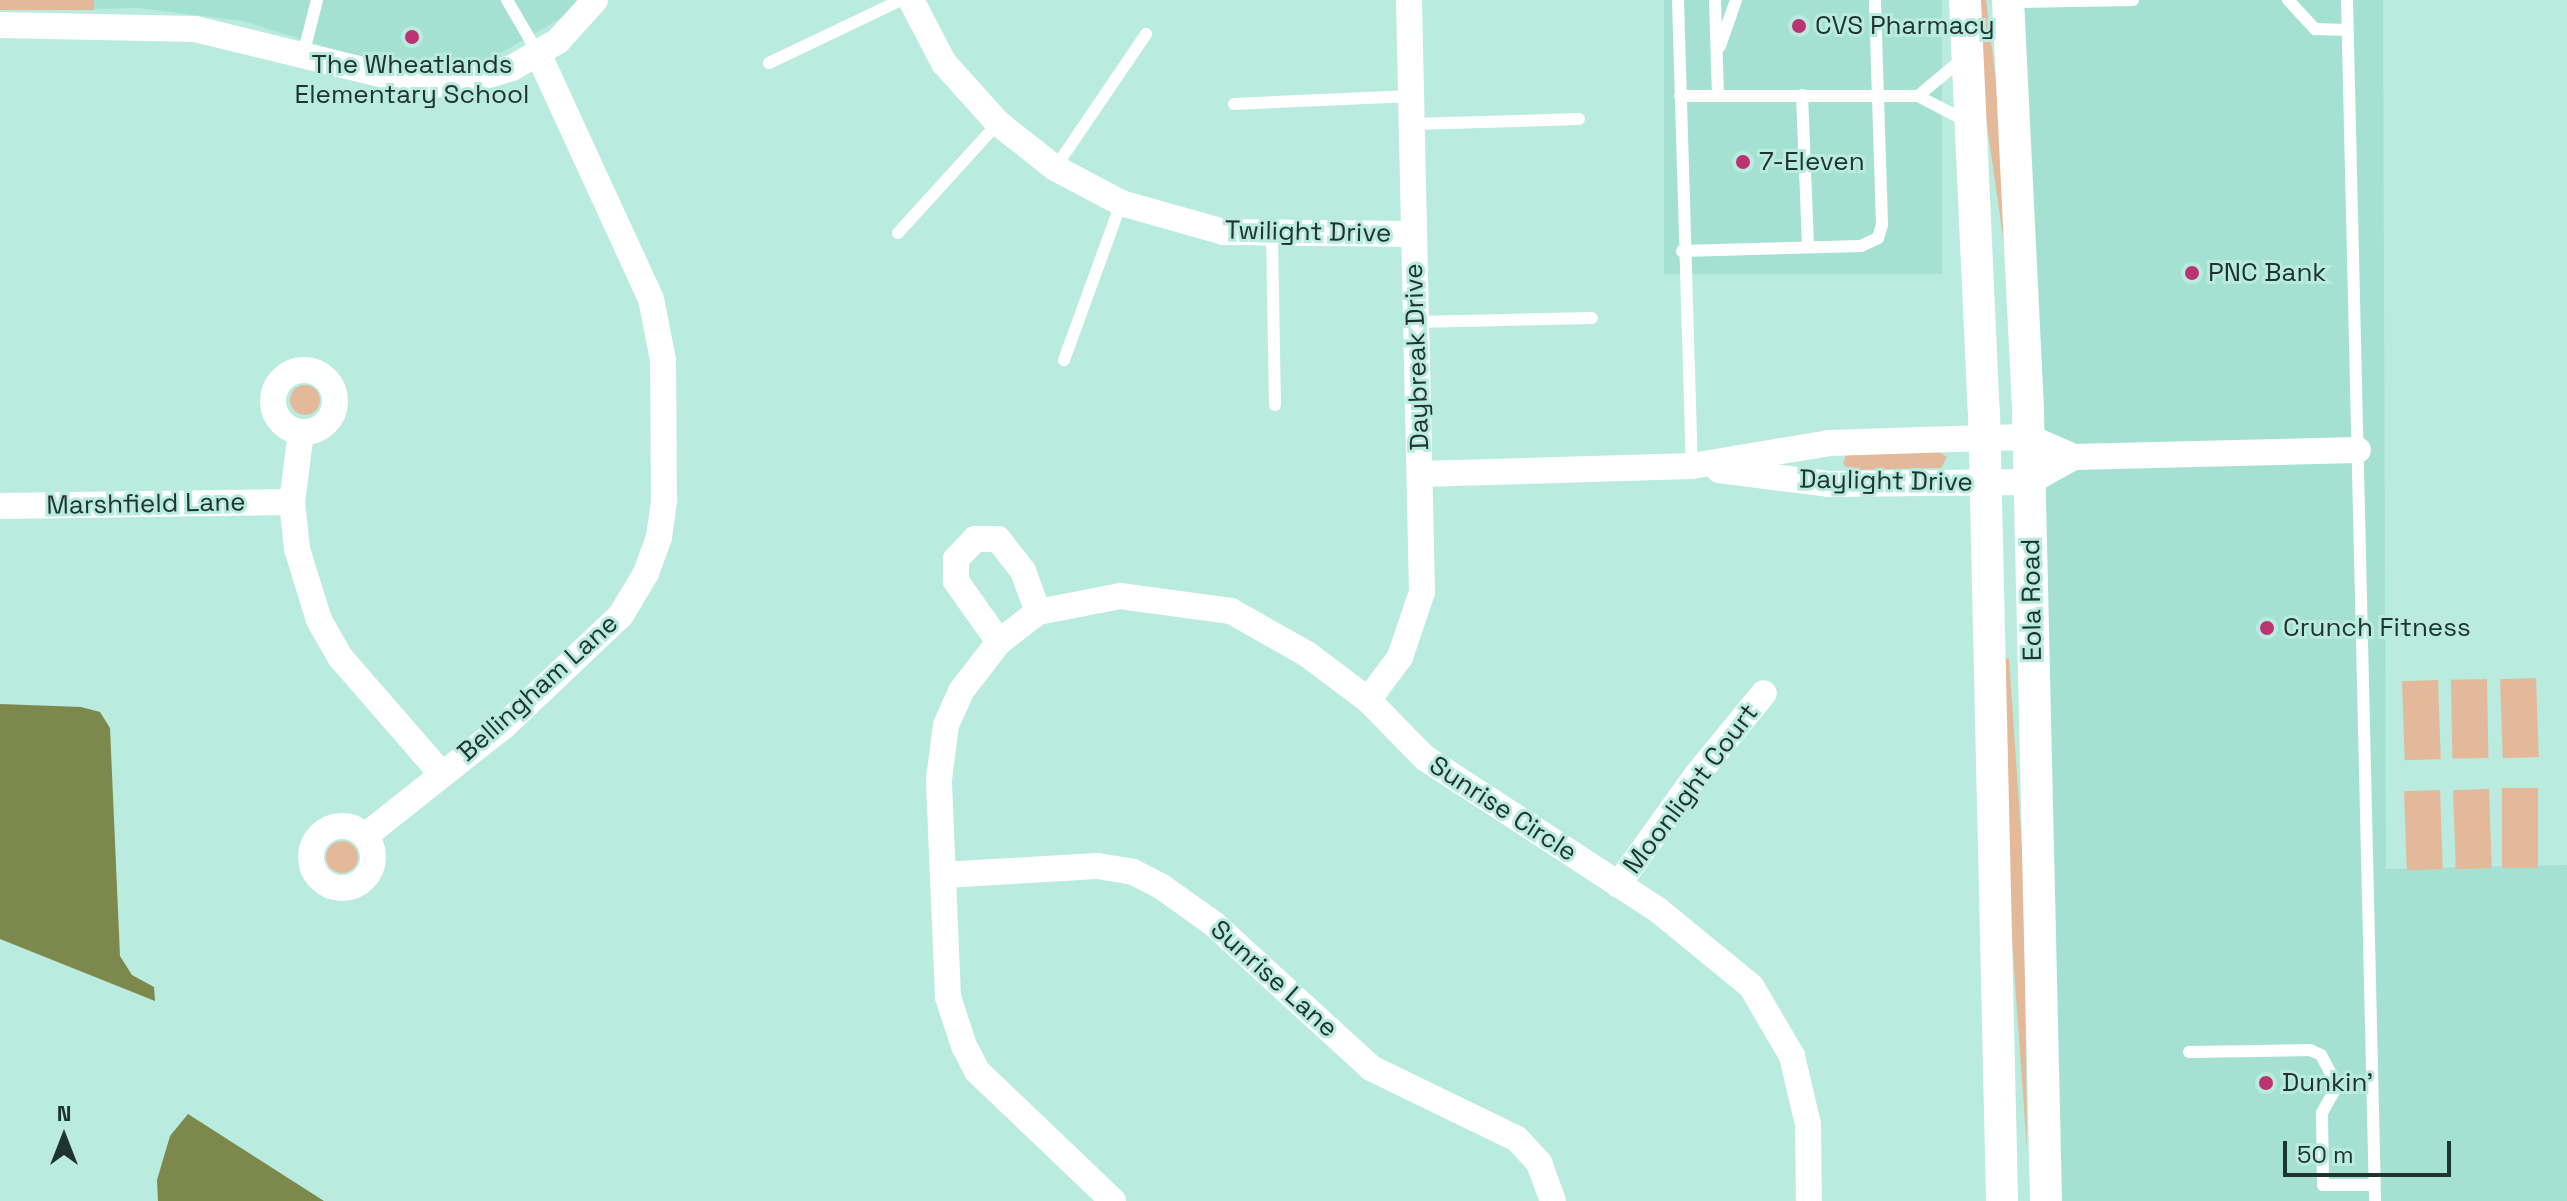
<!DOCTYPE html>
<style>
body{margin:0}
#map{position:relative;width:2567px;height:1201px;overflow:hidden;background:#b9ebde;font-family:"Space Grotesk",sans-serif}
div>[style]{position:absolute}
.built>*{inset:0;background:#a5e1d2;transform-origin:0 0}
.green>*{inset:0;background:#e3b99a;transform-origin:0 0}
.round{border-radius:50%}
.water>*{inset:0;background:#7d894c}
.service>*{height:12px;margin:-6px;padding:0 6px;transform-origin:6px;border-radius:6px;background:#fff}
.minor>*{height:26px;margin:-13px;padding:0 13px;transform-origin:13px;border-radius:13px;background:#fff}
.minor>.ring{margin:-13px;padding:0;box-sizing:content-box;background:none;border:26px solid #fff;border-radius:50%}
.tertiary>*{height:32px;margin:-16px;padding:0 16px;transform-origin:16px;border-radius:16px;background:#fff}
.dots>*{width:22px;height:22px;translate:-50% -50%;box-sizing:border-box;border:4px solid #b9ebde;border-radius:50%}
span{translate:-50% -50%;white-space:nowrap;text-align:center;line-height:1.15;-webkit-text-stroke:6px #b9ebde;paint-order:stroke}
.poi-label{font-size:26px;color:#20342f}
.left{translate:0 -50%;text-align:left}
.street-label{font-size:26px;color:#20342f}
.north{position:absolute;left:24px;top:1097px;width:80px;height:80px;-webkit-text-stroke:6px #b9ebde;paint-order:stroke;rotate:0deg;font-size:22px;font-weight:700;line-height:32px;text-align:center;color:#20342f}
.north::after{content:'';display:block;margin:auto;width:28px;height:36px;background:#20342f;clip-path:polygon(50% 0,100% 100%,50% 72%,0 100%)}
.scale{position:absolute;left:2283px;top:1141px;width:168px;height:36px;box-sizing:border-box;border:4px solid #20342f;border-top:0;padding-left:10px;font-size:24px;line-height:28px;white-space:nowrap;color:#20342f;-webkit-text-stroke:6px #b9ebde;paint-order:stroke}
</style>
<div id="map">
<div class="built">
<div style="clip-path:polygon(94px 0,580px 0,573px 11px,489px 60px,424px 68px,348px 54px,243px 21px,138px 8px,93px 9px)"></div>
<div style="left:1664px;top:0;width:278px;height:274px"></div>
<div style="clip-path:polygon(2022px 0,2383px 0,2386px 869px,2567px 865px,2567px 1201px,2061px 1201px)"></div>
</div>
<div class="green">
<div style="left:0;top:0;width:94px;height:10px"></div>
<div style="clip-path:polygon(1978px 0,1986px 0,2003px 137px,2010px 286px,1984px 104px)"></div>
<div class="round" style="left:290px;top:385px;width:30px;height:30px"></div>
<div style="clip-path:polygon(1939px 452px,1947px 457px,1941px 468px,1851px 470px,1843px 464px,1846px 455px)"></div>
<div style="clip-path:polygon(2003px 658px,2009px 659px,2024px 876px,2027px 1150px,2010px 912px)"></div>
<div style="left:2536px;top:678px;width:79px;height:36px;rotate:88deg"></div>
<div style="left:2487px;top:679px;width:79px;height:36px;rotate:89deg"></div>
<div style="left:2438px;top:680px;width:79px;height:36px;rotate:88deg"></div>
<div style="left:2502px;top:788px;width:36px;height:80px"></div>
<div style="left:2489px;top:789px;width:79px;height:36px;rotate:88deg"></div>
<div style="left:2440px;top:790px;width:79px;height:36px;rotate:88deg"></div>
<div class="round" style="left:326px;top:841px;width:32px;height:32px"></div>
</div>
<div class="water">
<div style="clip-path:polygon(0 704px,81px 707px,100px 712px,110px 728px,120px 956px,132px 975px,154px 987px,155px 1001px,0 939px)"></div>
<div style="clip-path:polygon(188px 1114px,324px 1201px,158px 1201px,157px 1180px,170px 1136px)"></div>
</div>
<div class="service">
<div style="left:507px;top:0;width:61px;rotate:59.7deg"></div>
<div style="left:1678px;top:0;width:466px;rotate:88.3deg"></div>
<div style="left:1715px;top:0;width:95px;rotate:88.2deg"></div>
<div style="left:2288px;top:0;width:40px;rotate:47deg"></div>
<div style="left:2315px;top:29px;width:31px;rotate:2deg"></div>
<div style="left:2347px;top:0;width:1201px;rotate:88.66deg"></div>
<div style="left:2011px;top:2px;width:122px;rotate:-0.9deg"></div>
<div style="left:1720px;top:46px;width:49px;rotate:-70.8deg"></div>
<div style="left:303px;top:55px;width:57px;rotate:-75.7deg"></div>
<div style="left:769px;top:63px;width:146px;rotate:-25.5deg"></div>
<div style="left:1802px;top:95px;width:152px;rotate:87.7deg"></div>
<div style="left:1680px;top:96px;width:238px"></div>
<div style="left:1918px;top:96px;width:54px;rotate:27.5deg"></div>
<div style="left:1918px;top:96px;width:56px;rotate:-39.9deg"></div>
<div style="left:1234px;top:104px;width:178px;rotate:-2.6deg"></div>
<div style="left:1413px;top:124px;width:166px;rotate:-1.7deg"></div>
<div style="left:1055px;top:168px;width:162px;rotate:-55.8deg"></div>
<div style="left:898px;top:233px;width:149px;rotate:-47.7deg"></div>
<div style="left:1272px;top:235px;width:170px;rotate:89deg"></div>
<div style="left:1682px;top:251px;width:179px;rotate:-1.6deg"></div>
<div style="left:1861px;top:246px;width:19px;rotate:-25deg"></div>
<div style="left:1878px;top:238px;width:14px;rotate:-73deg"></div>
<div style="left:1882px;top:225px;width:225px;rotate:-91.8deg"></div>
<div style="left:1416px;top:322px;width:176px;rotate:-1.3deg"></div>
<div style="left:1064px;top:360px;width:167px;rotate:-70deg"></div>
<div style="left:2189px;top:1052px;width:121px;rotate:-0.9deg"></div>
<div style="left:2310px;top:1050px;width:12px;rotate:24deg"></div>
<div style="left:2321px;top:1055px;width:24px;rotate:62deg"></div>
<div style="left:2332px;top:1076px;width:17px;rotate:87deg"></div>
<div style="left:2333px;top:1093px;width:23px;rotate:119deg"></div>
<div style="left:2322px;top:1113px;width:72px;rotate:89.2deg"></div>
<div style="left:2323px;top:1185px;width:51px"></div>
</div>
<div class="minor">
<div style="left:911px;top:0;width:71px;rotate:62.4deg"></div>
<div style="left:944px;top:63px;width:81px;rotate:48deg"></div>
<div style="left:998px;top:123px;width:73px;rotate:38.3deg"></div>
<div style="left:1055px;top:168px;width:75px;rotate:27.9deg"></div>
<div style="left:1121px;top:203px;width:107px;rotate:15.7deg"></div>
<div style="left:1224px;top:232px;width:189px;rotate:0.6deg"></div>
<div style="left:0;top:25px;width:195px;rotate:1.2deg"></div>
<div style="left:195px;top:29px;width:237px;rotate:13.7deg"></div>
<div style="left:425px;top:85px;width:36px;rotate:-3deg"></div>
<div style="left:461px;top:83px;width:53px;rotate:-16.4deg"></div>
<div style="left:512px;top:68px;width:53px;rotate:-30.4deg"></div>
<div style="left:558px;top:41px;width:55px;rotate:-47.9deg"></div>
<div class="ring" style="left:273px;top:370px;width:36px;height:36px"></div>
<div style="left:301px;top:432px;width:71px;rotate:97.3deg"></div>
<div style="left:292px;top:502px;width:47px;rotate:83.9deg"></div>
<div style="left:297px;top:549px;width:74px;rotate:72.8deg"></div>
<div style="left:319px;top:620px;width:43px;rotate:60.4deg"></div>
<div style="left:340px;top:657px;width:154px;rotate:49deg"></div>
<div style="left:1719px;top:470px;width:110px;rotate:7.3deg"></div>
<div style="left:1828px;top:484px;width:201px;rotate:-0.6deg"></div>
<div style="left:2029px;top:482px;width:51px;rotate:-29.1deg"></div>
<div style="left:1421px;top:474px;width:271px;rotate:-1.7deg"></div>
<div style="left:1692px;top:466px;width:139px;rotate:-9.5deg"></div>
<div style="left:1829px;top:443px;width:124px;rotate:-1.8deg"></div>
<div style="left:1953px;top:439px;width:75px;rotate:-1.5deg"></div>
<div style="left:2028px;top:437px;width:50px;rotate:23.5deg"></div>
<div style="left:2074px;top:457px;width:284px;rotate:-1.4deg"></div>
<div style="left:0;top:506px;width:292px;rotate:-0.8deg"></div>
<div style="left:999px;top:642px;width:75px;rotate:-125.2deg"></div>
<div style="left:956px;top:581px;width:22px;rotate:-90deg"></div>
<div style="left:956px;top:559px;width:28px;rotate:-46deg"></div>
<div style="left:975px;top:539px;width:23px"></div>
<div style="left:998px;top:539px;width:41px;rotate:52deg"></div>
<div style="left:1023px;top:571px;width:44px;rotate:69.9deg"></div>
<div style="left:1368px;top:700px;width:54px;rotate:-53.3deg"></div>
<div style="left:1400px;top:657px;width:69px;rotate:-71.3deg"></div>
<div style="left:1422px;top:592px;width:592px;rotate:-91.26deg"></div>
<div class="ring" style="left:311px;top:826px;width:36px;height:36px"></div>
<div style="left:365px;top:836px;width:177px;rotate:-38.4deg"></div>
<div style="left:504px;top:726px;width:161px;rotate:-43.5deg"></div>
<div style="left:621px;top:615px;width:49px;rotate:-59.2deg"></div>
<div style="left:646px;top:573px;width:38px;rotate:-70deg"></div>
<div style="left:659px;top:537px;width:36px;rotate:-82deg"></div>
<div style="left:664px;top:501px;width:141px;rotate:-90.4deg"></div>
<div style="left:663px;top:360px;width:62px;rotate:-101.1deg"></div>
<div style="left:651px;top:299px;width:271px;rotate:-114.7deg"></div>
<div style="left:944px;top:875px;width:153px;rotate:-3.4deg"></div>
<div style="left:1097px;top:866px;width:36px;rotate:9deg"></div>
<div style="left:1133px;top:872px;width:33px;rotate:27deg"></div>
<div style="left:1162px;top:887px;width:64px;rotate:35.4deg"></div>
<div style="left:1214px;top:924px;width:213px;rotate:42.5deg"></div>
<div style="left:1371px;top:1068px;width:162px;rotate:25.9deg"></div>
<div style="left:1517px;top:1139px;width:33px;rotate:47deg"></div>
<div style="left:1539px;top:1163px;width:40px;rotate:69.8deg"></div>
<div style="left:1618px;top:885px;width:134px;rotate:-54.4deg"></div>
<div style="left:1696px;top:776px;width:107px;rotate:-50.7deg"></div>
<div style="left:1113px;top:1201px;width:188px;rotate:-136.3deg"></div>
<div style="left:977px;top:1071px;width:28px;rotate:-117deg"></div>
<div style="left:964px;top:1046px;width:52px;rotate:-108.1deg"></div>
<div style="left:948px;top:997px;width:218px;rotate:-92.4deg"></div>
<div style="left:939px;top:779px;width:54px;rotate:-82.6deg"></div>
<div style="left:946px;top:725px;width:37px;rotate:-66deg"></div>
<div style="left:961px;top:691px;width:62px;rotate:-52.2deg"></div>
<div style="left:999px;top:642px;width:49px;rotate:-37.6deg"></div>
<div style="left:1038px;top:612px;width:84px;rotate:-11deg"></div>
<div style="left:1120px;top:596px;width:112px;rotate:7.7deg"></div>
<div style="left:1231px;top:611px;width:87px;rotate:29.5deg"></div>
<div style="left:1307px;top:654px;width:76px;rotate:37deg"></div>
<div style="left:1368px;top:700px;width:81px;rotate:45.5deg"></div>
<div style="left:1425px;top:758px;width:278px;rotate:33.1deg"></div>
<div style="left:1658px;top:910px;width:120px;rotate:39.3deg"></div>
<div style="left:1751px;top:986px;width:81px;rotate:59.6deg"></div>
<div style="left:1792px;top:1056px;width:70px;rotate:76.8deg"></div>
<div style="left:1808px;top:1124px;width:77px;rotate:89.3deg"></div>
</div>
<div class="tertiary">
<div style="left:1965px;top:0;width:412px;rotate:87.4deg"></div>
<div style="left:1984px;top:412px;width:789px;rotate:88.69deg"></div>
<div style="left:2008px;top:0;width:412px;rotate:87.2deg"></div>
<div style="left:2028px;top:412px;width:789px;rotate:88.69deg"></div>
</div>
<div class="dots">
<div style="left:1799px;top:26px;background:#bc3371"></div>
<div style="left:412px;top:37px;background:#bc3371"></div>
<div style="left:1743px;top:162px;background:#bc3371"></div>
<div style="left:2192px;top:273px;background:#bc3371"></div>
<div style="left:2267px;top:628px;background:#bc3371"></div>
<div style="left:2266px;top:1083px;background:#bc3371"></div>
</div>
<div class="poi-label">
<span class="left" style="left:1815px;top:26px">CVS Pharmacy</span>
<span style="left:412px;top:80px">The Wheatlands<br>Elementary School</span>
<span class="left" style="left:1759px;top:162px">7-Eleven</span>
<span class="left" style="left:2208px;top:273px">PNC Bank</span>
<span class="left" style="left:2283px;top:628px">Crunch Fitness</span>
<span class="left" style="left:2282px;top:1083px">Dunkin'</span>
</div>
<div class="street-label">
<span style="left:1308px;top:232px;rotate:1deg">Twilight Drive</span>
<span style="left:1417px;top:357px;rotate:-92deg">Daybreak Drive</span>
<span style="left:1886px;top:481px;rotate:1deg">Daylight Drive</span>
<span style="left:146px;top:504px;rotate:-1deg">Marshfield Lane</span>
<span style="left:2032px;top:600px;rotate:-91deg">Eola Road</span>
<span style="left:538px;top:688px;rotate:-42deg">Bellingham Lane</span>
<span style="left:1691px;top:789px;rotate:-53deg">Moonlight Court</span>
<span style="left:1503px;top:809px;rotate:33deg">Sunrise Circle</span>
<span style="left:1274px;top:979px;rotate:42deg">Sunrise Lane</span>
</div>
<div class="north">N</div>
<div class="scale">50 m</div>
</div>
